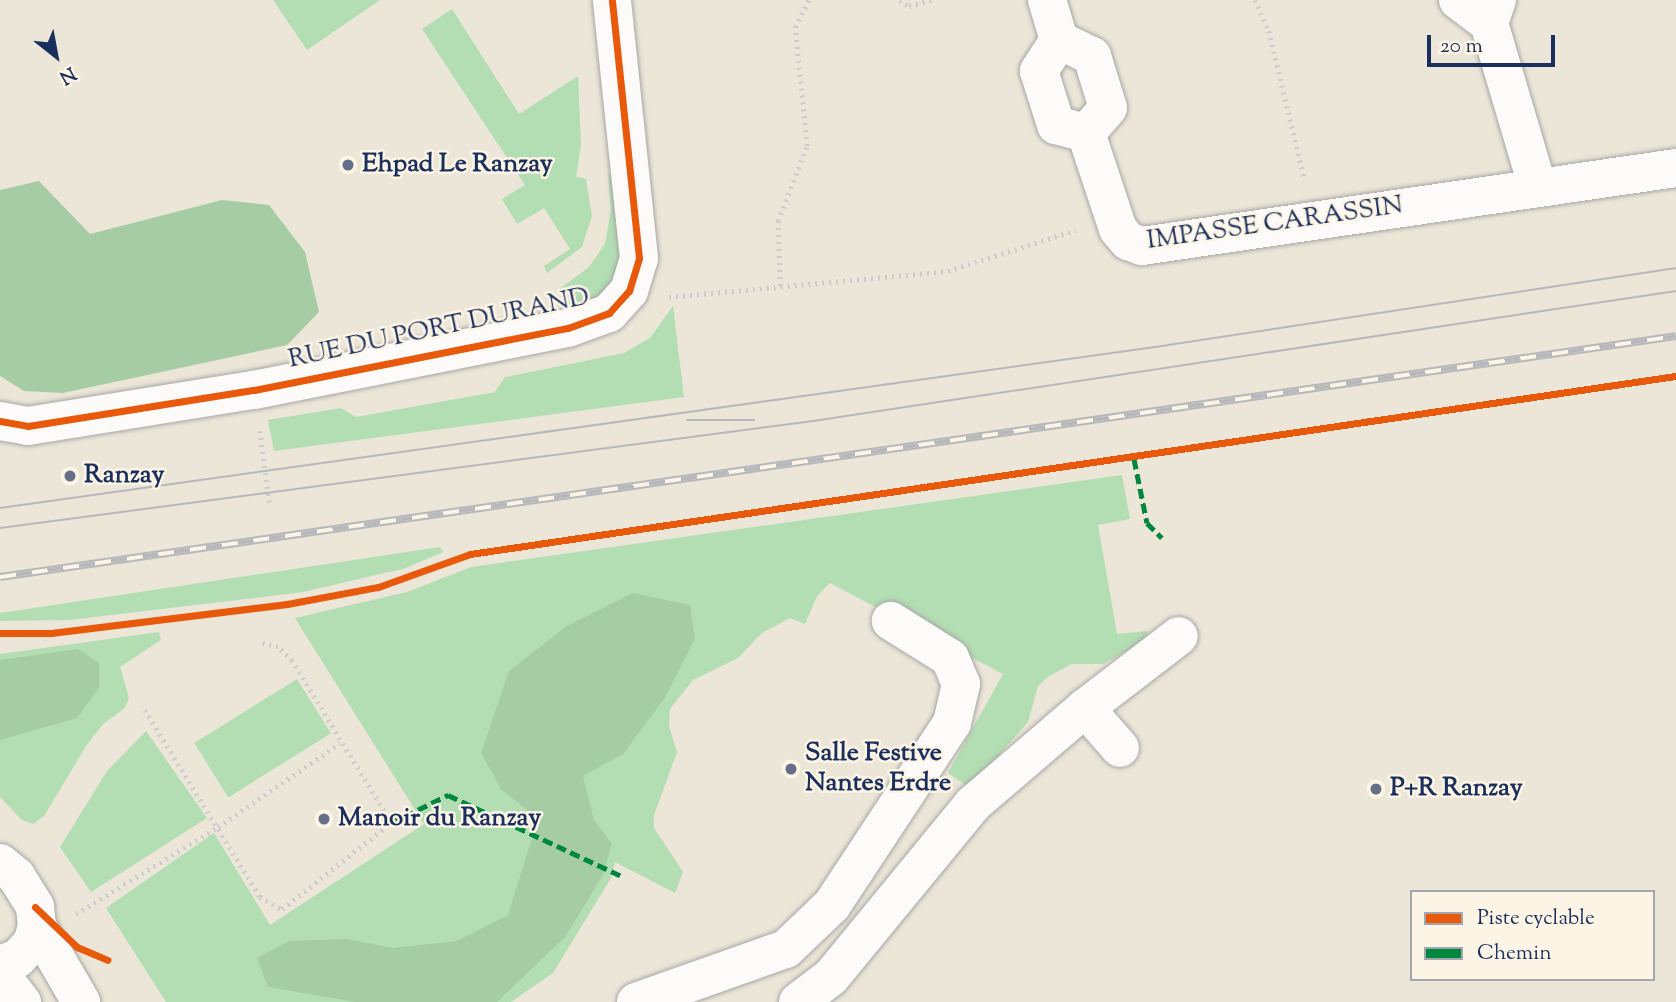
<!DOCTYPE html>
<style>
body{margin:0}
#map{position:relative;width:1676px;height:1002px;overflow:hidden;background:#ece6d8;font-family:"Sorts Mill Goudy",serif}
div>[style]{position:absolute}
.green>*{inset:0;background:#b3ddb3;transform-origin:0 0}
.forest>*{inset:0;background:#a6cca6}
.path>*{height:4.5px;margin-top:-2.25px;transform-origin:0;background:repeating-linear-gradient(90deg,#cccccd 0 2px,transparent 0 7px)}
.roads{filter:drop-shadow(0 0 2px #a8a7a5) drop-shadow(0 0 2px #a8a7a5)}
.minor>*{height:38px;margin:-19px;padding:0 19px;transform-origin:19px;border-radius:19px;background:#fcfbf9}
.tram>*{height:2px;margin:-1px;padding:0 1px;transform-origin:1px;border-radius:1px;background:#b6b8bb}
.rail>*{height:8px;margin-top:-4px;transform-origin:0;background:repeating-linear-gradient(90deg,#fcf5e5 0 16px,#b6b8bb 0 32px);box-sizing:border-box;border-block:2px solid #b6b8bb}
.quiet>*{height:5px;margin-top:-2.5px;transform-origin:0;background:repeating-linear-gradient(90deg,#00873e 0 10px,transparent 0 15px)}
.cycleway>*{height:7px;margin:-3.5px;padding:0 3.5px;transform-origin:3.5px;border-radius:3.5px;background:#e8590c}
.dots>*{width:19px;height:19px;translate:-50% -50%;box-sizing:border-box;border:4px solid #fcf5e5;border-radius:50%}
span{translate:-50% -50%;white-space:nowrap;text-align:center;line-height:1.15;-webkit-text-stroke:5px #fcf5e5;paint-order:stroke}
.poi-label{font-size:26px;color:#1b2f5e;font-weight:700}
.left{translate:0 -50%;text-align:left}
.street-label{font-size:26px;color:#1b2f5e}
.legend{position:absolute;left:1410px;top:890px;width:245px;height:91px;box-sizing:border-box;background:#fcf5e5;border:2px solid #a2a6af;margin:0;padding:9px 12px;list-style:none;font-size:21px;color:#1b2f5e}
.legend li{display:flex;align-items:center;gap:14px;height:35px}
.legend b{width:35px;border:2px solid #a2a6af}
.north{position:absolute;left:21px;top:21px;width:70px;height:70px;-webkit-text-stroke:5px #fcf5e5;paint-order:stroke;rotate:149deg;font-size:19px;font-weight:700;line-height:28px;text-align:center;color:#1b2f5e}
.north::after{content:'';display:block;margin:auto;width:24px;height:32px;background:#1b2f5e;clip-path:polygon(50% 0,100% 100%,50% 72%,0 100%)}
.scale{position:absolute;left:1427px;top:35px;width:128px;height:32px;box-sizing:border-box;border:4px solid #1b2f5e;border-top:0;padding-left:9px;font-size:21px;line-height:24px;white-space:nowrap;color:#1b2f5e;-webkit-text-stroke:5px #fcf5e5;paint-order:stroke}
</style>
<div id="map">
<div class="green">
<div style="clip-path:polygon(273px 0,380px 0,307px 50px)"></div>
<div style="clip-path:polygon(452px 9px,519px 114px,578px 76px,581px 145px,576px 177px,586px 179px,592px 216px,582px 247px,547px 273px,544px 266px,570px 249px,544px 208px,517px 224px,502px 199px,525px 185px,422px 29px)"></div>
<div style="clip-path:polygon(608px 174px,613px 174px,621px 264px,609px 292px,573px 311px,558px 290px,589px 267px,605px 244px,611px 209px)"></div>
<div style="clip-path:polygon(673px 306px,684px 397px,274px 451px,268px 420px,341px 408px,356px 417px,495px 392px,505px 377px,624px 353px,650px 338px)"></div>
<div style="clip-path:polygon(1122px 475px,1130px 519px,1098px 525px,1117px 634px,1148px 631px,1145px 641px,1103px 664px,1072px 664px,1049px 676px,1038px 686px,1028px 722px,970px 788px,948px 773px,1003px 674px,830px 583px,817px 596px,805px 624px,790px 618px,762px 633px,738px 658px,693px 680px,670px 709px,669px 726px,677px 752px,654px 815px,654px 828px,683px 872px,675px 893px,615px 862px,611px 878px,553px 973px,511px 1002px,166px 1002px,106px 908px,214px 833px,270px 925px,424px 824px,295px 618px,407px 592px,471px 567px)"></div>
<div style="clip-path:polygon(440px 547px,443px 552px,406px 568px,303px 592px,70px 620px,0 621px,0 613px)"></div>
<div style="clip-path:polygon(159px 632px,161px 640px,120px 667px,129px 698px,125px 708px,103px 724px,86px 746px,44px 816px,33px 824px,22px 820px,0 797px,0 654px)"></div>
<div style="left:297px;top:679px;width:64px;height:121px;rotate:58deg"></div>
<div style="clip-path:polygon(146px 731px,207px 818px,91px 892px,60px 847px,107px 771px)"></div>
</div>
<div class="forest">
<div style="clip-path:polygon(39px 181px,90px 234px,222px 200px,269px 205px,305px 252px,319px 312px,287px 345px,63px 393px,24px 391px,0 376px,0 190px)"></div>
<div style="clip-path:polygon(633px 593px,690px 605px,695px 639px,664px 699px,623px 754px,583px 776px,594px 820px,612px 844px,603px 875px,565px 937px,497px 1002px,356px 1002px,268px 987px,257px 958px,289px 941px,347px 939px,393px 948px,457px 941px,508px 915px,538px 819px,501px 789px,481px 753px,509px 671px,567px 626px)"></div>
<div style="clip-path:polygon(78px 649px,99px 663px,99px 688px,77px 718px,0 740px,0 660px)"></div>
</div>
<div class="path">
<div style="left:900px;top:0;width:11px;rotate:34deg"></div>
<div style="left:909px;top:6px;width:25px;rotate:-14deg"></div>
<div style="left:1255px;top:0;width:34px;rotate:66deg"></div>
<div style="left:1269px;top:31px;width:154px;rotate:76.5deg"></div>
<div style="left:780px;top:286px;width:65px;rotate:-91.8deg"></div>
<div style="left:778px;top:221px;width:80px;rotate:-68.9deg"></div>
<div style="left:807px;top:146px;width:120px;rotate:-95.8deg"></div>
<div style="left:795px;top:27px;width:30px;rotate:-63deg"></div>
<div style="left:669px;top:297px;width:280px;rotate:-5.3deg"></div>
<div style="left:948px;top:271px;width:134px;rotate:-17.8deg"></div>
<div style="left:260px;top:431px;width:75px;rotate:82.3deg"></div>
<div style="left:145px;top:710px;width:220px;rotate:58.4deg"></div>
<div style="left:260px;top:897px;width:25px;rotate:29deg"></div>
<div style="left:282px;top:909px;width:139px;rotate:-38.3deg"></div>
<div style="left:391px;top:823px;width:190px;rotate:-121.4deg"></div>
<div style="left:292px;top:661px;width:20px;rotate:-135deg"></div>
<div style="left:278px;top:647px;width:21px;rotate:-166deg"></div>
<div style="left:76px;top:914px;width:167px;rotate:-31.5deg"></div>
<div style="left:218px;top:827px;width:148px;rotate:-34.5deg"></div>
</div>
<div class="roads">
<div class="minor">
<div style="left:1047px;top:0;width:42px;rotate:73.3deg"></div>
<div style="left:1059px;top:40px;width:37px;rotate:26deg"></div>
<div style="left:1092px;top:56px;width:54px;rotate:72.9deg"></div>
<div style="left:1108px;top:108px;width:33px;rotate:131deg"></div>
<div style="left:1458px;top:0;width:39px;rotate:37deg"></div>
<div style="left:1497px;top:0;width:24px;rotate:109deg"></div>
<div style="left:1489px;top:23px;width:172px;rotate:73.5deg"></div>
<div style="left:1059px;top:40px;width:37px;rotate:123deg"></div>
<div style="left:1039px;top:71px;width:57px;rotate:72.5deg"></div>
<div style="left:1056px;top:125px;width:31px;rotate:15deg"></div>
<div style="left:1086px;top:133px;width:101px;rotate:71.6deg"></div>
<div style="left:1118px;top:229px;width:16px;rotate:50deg"></div>
<div style="left:1128px;top:241px;width:15px;rotate:20deg"></div>
<div style="left:1142px;top:246px;width:540px;rotate:-8.31deg"></div>
<div style="left:0;top:421px;width:28px;rotate:10deg"></div>
<div style="left:28px;top:426px;width:229px;rotate:-9.1deg"></div>
<div style="left:254px;top:390px;width:320px;rotate:-11.2deg"></div>
<div style="left:568px;top:328px;width:44px;rotate:-20.1deg"></div>
<div style="left:609px;top:313px;width:30px;rotate:-48deg"></div>
<div style="left:629px;top:291px;width:34px;rotate:-73deg"></div>
<div style="left:639px;top:258px;width:259px;rotate:-96deg"></div>
<div style="left:1085px;top:708px;width:53px;rotate:48.8deg"></div>
<div style="left:0;top:863px;width:21px;rotate:39deg"></div>
<div style="left:16px;top:876px;width:36px;rotate:58deg"></div>
<div style="left:35px;top:907px;width:19px;rotate:84deg"></div>
<div style="left:37px;top:926px;width:18px;rotate:106deg"></div>
<div style="left:32px;top:943px;width:21px;rotate:133deg"></div>
<div style="left:18px;top:958px;width:19px;rotate:159deg"></div>
<div style="left:37px;top:926px;width:88px;rotate:59.9deg"></div>
<div style="left:0;top:974px;width:36px;rotate:52deg"></div>
<div style="left:636px;top:1002px;width:159px;rotate:-19.5deg"></div>
<div style="left:786px;top:949px;width:64px;rotate:-43.7deg"></div>
<div style="left:832px;top:905px;width:218px;rotate:-56.6deg"></div>
<div style="left:952px;top:723px;width:40px;rotate:-77deg"></div>
<div style="left:961px;top:684px;width:28px;rotate:-113deg"></div>
<div style="left:950px;top:658px;width:70px;rotate:-147.9deg"></div>
<div style="left:798px;top:1002px;width:41px;rotate:-37.1deg"></div>
<div style="left:831px;top:977px;width:224px;rotate:-50.6deg"></div>
<div style="left:973px;top:804px;width:148px;rotate:-40.6deg"></div>
<div style="left:1085px;top:708px;width:118px;rotate:-37.5deg"></div>
</div>
</div>
<div class="tram">
<div style="left:687px;top:420px;width:67px"></div>
<div style="left:0;top:508px;width:1179px;rotate:-7.94deg"></div>
<div style="left:1168px;top:345px;width:514px;rotate:-8.62deg"></div>
<div style="left:0;top:528px;width:820px;rotate:-7.5deg"></div>
<div style="left:813px;top:421px;width:873px;rotate:-8.57deg"></div>
</div>
<div class="rail">
<div style="left:0;top:577px;width:1693px;rotate:-8.18deg"></div>
</div>
<div class="quiet">
<div style="left:1134px;top:459px;width:65px;rotate:78.5deg"></div>
<div style="left:1147px;top:523px;width:21px;rotate:45deg"></div>
<div style="left:391px;top:823px;width:64px;rotate:-26.2deg"></div>
<div style="left:448px;top:795px;width:192px;rotate:25deg"></div>
</div>
<div class="cycleway">
<div style="left:0;top:421px;width:28px;rotate:10deg"></div>
<div style="left:28px;top:426px;width:229px;rotate:-9.1deg"></div>
<div style="left:254px;top:390px;width:320px;rotate:-11.2deg"></div>
<div style="left:568px;top:328px;width:44px;rotate:-20.1deg"></div>
<div style="left:609px;top:313px;width:30px;rotate:-48deg"></div>
<div style="left:629px;top:291px;width:34px;rotate:-73deg"></div>
<div style="left:639px;top:258px;width:259px;rotate:-96deg"></div>
<div style="left:0;top:633px;width:51px"></div>
<div style="left:51px;top:633px;width:238px;rotate:-7deg"></div>
<div style="left:287px;top:604px;width:93px;rotate:-10.6deg"></div>
<div style="left:378px;top:587px;width:98px;rotate:-19.7deg"></div>
<div style="left:470px;top:554px;width:1219px;rotate:-8.4deg"></div>
<div style="left:35px;top:907px;width:58px;rotate:43.6deg"></div>
<div style="left:77px;top:947px;width:33px;rotate:23deg"></div>
</div>
<div class="dots">
<div style="left:348px;top:165px;background:#646f89"></div>
<div style="left:70px;top:476px;background:#646f89"></div>
<div style="left:791px;top:769px;background:#646f89"></div>
<div style="left:1376px;top:789px;background:#646f89"></div>
<div style="left:324px;top:819px;background:#646f89"></div>
</div>
<div class="poi-label">
<span class="left" style="left:362px;top:165px">Ehpad Le Ranzay</span>
<span class="left" style="left:84px;top:476px">Ranzay</span>
<span class="left" style="left:805px;top:769px">Salle Festive<br>Nantes Erdre</span>
<span class="left" style="left:1390px;top:789px">P+R Ranzay</span>
<span class="left" style="left:338px;top:819px">Manoir du Ranzay</span>
</div>
<div class="street-label">
<span style="left:1275px;top:224px;rotate:-8deg">IMPASSE CARASSIN</span>
<span style="left:439px;top:329px;rotate:-12deg">RUE DU PORT DURAND</span>
</div>
<ul class="legend">
<li><b style="height:9px;background:#e8590c"></b>Piste cyclable</li>
<li><b style="height:9px;background:#00873e"></b>Chemin</li>
</ul>
<div class="north">N</div>
<div class="scale">20 m</div>
</div>
